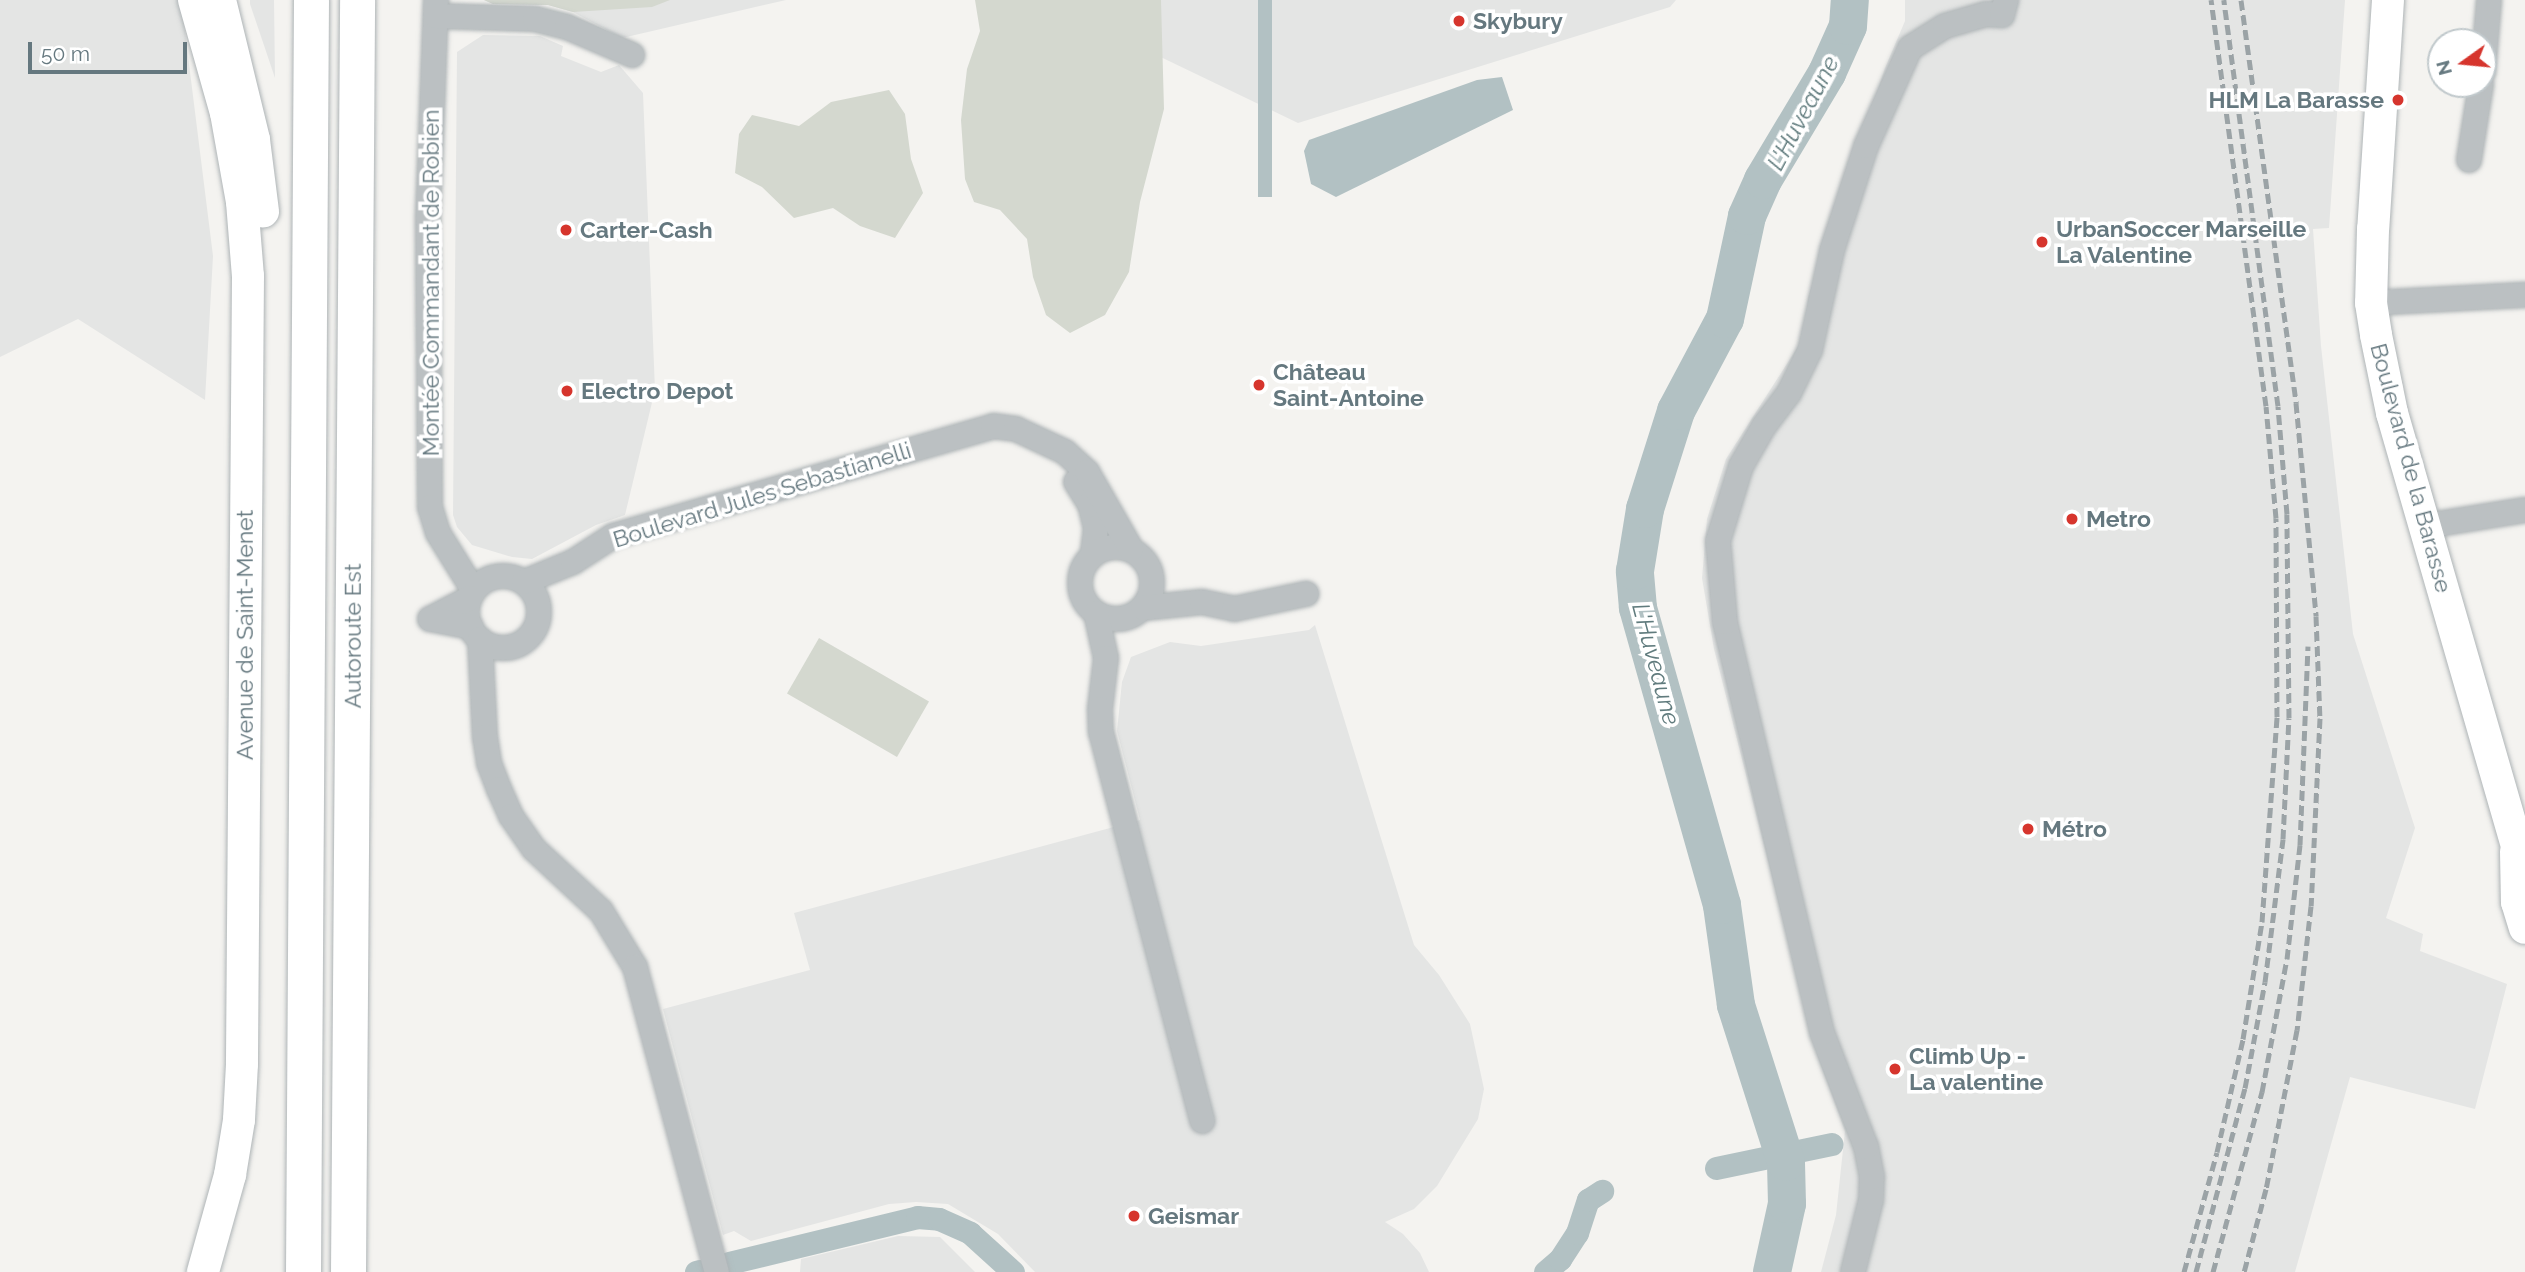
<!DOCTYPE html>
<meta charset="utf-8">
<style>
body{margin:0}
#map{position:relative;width:2525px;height:1272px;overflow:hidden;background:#f4f3f0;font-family:Raleway,sans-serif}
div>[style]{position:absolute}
.built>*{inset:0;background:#e4e5e4}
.green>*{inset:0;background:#d4d8cf;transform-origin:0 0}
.water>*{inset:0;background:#b2c1c3;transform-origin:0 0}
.canal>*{height:23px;margin:-11.5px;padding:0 11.5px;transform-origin:11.5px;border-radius:11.5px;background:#b2c1c3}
.river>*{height:38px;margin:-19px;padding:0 19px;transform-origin:19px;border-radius:19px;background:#b2c1c3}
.roads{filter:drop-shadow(0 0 2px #aeb4b6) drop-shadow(0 0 2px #aeb4b6)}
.minor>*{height:24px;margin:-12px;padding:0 12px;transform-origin:12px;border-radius:12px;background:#bbc0c2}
.minor>.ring{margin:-12px;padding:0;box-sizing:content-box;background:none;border:24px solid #bbc0c2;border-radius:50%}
.major>*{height:32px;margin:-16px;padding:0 16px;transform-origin:16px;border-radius:16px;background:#fff}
.highway>*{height:35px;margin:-17.5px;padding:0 17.5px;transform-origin:17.5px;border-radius:17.5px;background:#fff}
.rail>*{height:5px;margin-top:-2.5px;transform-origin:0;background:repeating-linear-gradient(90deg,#9ba3a6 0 10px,transparent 0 15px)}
.dots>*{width:19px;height:19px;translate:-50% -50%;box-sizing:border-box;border:4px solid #fff;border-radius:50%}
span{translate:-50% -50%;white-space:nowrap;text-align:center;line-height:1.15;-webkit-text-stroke:7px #fff;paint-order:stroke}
.poi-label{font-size:23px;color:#65787f;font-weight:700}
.left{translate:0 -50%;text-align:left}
.right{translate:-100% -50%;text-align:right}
.street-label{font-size:23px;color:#65787f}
.water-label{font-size:24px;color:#607b7d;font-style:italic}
.north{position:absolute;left:2427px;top:28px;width:70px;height:70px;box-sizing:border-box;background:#fff;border:2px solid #c1c9cc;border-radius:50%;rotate:255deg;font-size:19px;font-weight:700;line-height:28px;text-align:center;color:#65787f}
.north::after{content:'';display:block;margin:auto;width:24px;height:32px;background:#d6352d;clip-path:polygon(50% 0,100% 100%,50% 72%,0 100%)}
.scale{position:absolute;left:28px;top:42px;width:159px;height:32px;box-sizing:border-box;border:4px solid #65787f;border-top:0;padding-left:9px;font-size:21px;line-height:24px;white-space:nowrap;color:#65787f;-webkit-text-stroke:5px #fff;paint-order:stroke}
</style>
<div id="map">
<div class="built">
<div style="clip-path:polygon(0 0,181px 0,213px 256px,205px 400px,78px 319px,0 357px)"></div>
<div style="clip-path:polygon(250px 0,274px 0,275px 78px,250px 4px)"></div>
<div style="clip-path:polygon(484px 0,786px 0,622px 38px,573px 12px,548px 5px,493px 4px)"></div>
<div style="clip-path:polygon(1042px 0,1676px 0,1670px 7px,1298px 123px)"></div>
<div style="clip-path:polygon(1905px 0,2345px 0,2329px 228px,2313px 229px,2321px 346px,2353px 634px,2415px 828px,2386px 918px,2423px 934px,2420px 951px,2507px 984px,2475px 1109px,2350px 1077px,2295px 1272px,1821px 1272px,1836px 1215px,1845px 1131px,1818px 1058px,1714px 649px,1702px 578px,1707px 519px,1726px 459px,1804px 337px,1808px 297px,1885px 68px,1905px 21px)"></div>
<div style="clip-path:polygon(483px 35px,540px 36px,563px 46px,561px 56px,601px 72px,619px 65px,643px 93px,655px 390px,625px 515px,596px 525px,532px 559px,512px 557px,472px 545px,457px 527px,453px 515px,457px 52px)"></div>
<div style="clip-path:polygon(1315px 625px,1414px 945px,1439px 975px,1470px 1024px,1484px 1089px,1478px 1119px,1437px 1186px,1414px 1209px,1385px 1222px,1403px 1234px,1420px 1253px,1429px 1272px,1035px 1272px,998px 1234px,948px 1204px,916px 1202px,889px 1204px,751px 1241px,734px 1231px,723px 1235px,663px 1009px,810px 970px,794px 913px,1140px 820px,1117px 731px,1122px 682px,1131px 657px,1170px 642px,1201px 646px,1309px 630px)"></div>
<div style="clip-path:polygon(898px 1236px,940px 1237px,975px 1272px,800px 1272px,801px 1259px)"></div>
</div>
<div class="green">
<div style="clip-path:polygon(484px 0,670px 0,652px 7px,573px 12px,548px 5px,493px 4px)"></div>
<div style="clip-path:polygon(975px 0,1161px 0,1164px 109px,1140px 202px,1129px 272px,1105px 315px,1070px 333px,1046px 315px,1033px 277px,1027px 239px,1000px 210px,974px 202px,965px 179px,961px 120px,967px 69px,980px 31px)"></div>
<div style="clip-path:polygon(889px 90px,905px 114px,911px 159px,923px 193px,895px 238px,860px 226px,833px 208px,794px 218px,762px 187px,735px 173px,739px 134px,752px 115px,799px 126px,831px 102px)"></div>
<div style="left:819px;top:638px;width:127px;height:64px;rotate:30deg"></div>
</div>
<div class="water">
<div style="left:1258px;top:0;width:14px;height:197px"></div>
<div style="clip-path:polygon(1502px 77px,1513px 110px,1336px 197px,1311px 184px,1304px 151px,1309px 140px,1477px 80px)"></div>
</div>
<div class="canal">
<div style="left:1716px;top:1168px;width:118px;rotate:-11.7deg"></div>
<div style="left:729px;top:1263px;width:194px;rotate:-13.7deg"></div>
<div style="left:917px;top:1217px;width:22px;rotate:5deg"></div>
<div style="left:939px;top:1219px;width:34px;rotate:24deg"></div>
<div style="left:970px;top:1233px;width:58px;rotate:42.2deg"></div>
<div style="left:696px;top:1272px;width:3px;rotate:-18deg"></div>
<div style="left:1545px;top:1272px;width:20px;rotate:-41deg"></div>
<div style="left:1560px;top:1259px;width:31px;rotate:-57deg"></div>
<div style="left:1577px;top:1233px;width:35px;rotate:-72deg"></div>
<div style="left:1588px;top:1200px;width:17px;rotate:-33deg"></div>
</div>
<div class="river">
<div style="left:1772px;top:1272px;width:70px;rotate:-77.6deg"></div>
<div style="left:1787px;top:1204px;width:42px;rotate:-91.4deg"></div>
<div style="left:1786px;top:1162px;width:165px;rotate:-107.7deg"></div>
<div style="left:1736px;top:1005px;width:101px;rotate:-98deg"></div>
<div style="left:1722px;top:905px;width:309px;rotate:-105.8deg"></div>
<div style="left:1638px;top:608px;width:37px;rotate:-95deg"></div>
<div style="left:1635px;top:571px;width:63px;rotate:-80.8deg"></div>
<div style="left:1645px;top:509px;width:103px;rotate:-72.4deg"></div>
<div style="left:1676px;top:411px;width:104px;rotate:-62deg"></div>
<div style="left:1725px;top:319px;width:105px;rotate:-77.9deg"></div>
<div style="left:1747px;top:216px;width:39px;rotate:-66deg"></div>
<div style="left:1763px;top:180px;width:125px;rotate:-59.1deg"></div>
<div style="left:1827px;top:73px;width:51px;rotate:-65.9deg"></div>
<div style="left:1848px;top:26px;width:26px;rotate:-86deg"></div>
</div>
<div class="roads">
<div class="minor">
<div style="left:436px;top:0;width:218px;rotate:92.1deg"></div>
<div style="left:428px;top:218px;width:289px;rotate:89.6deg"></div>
<div style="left:430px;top:507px;width:27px;rotate:73deg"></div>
<div style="left:438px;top:533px;width:68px;rotate:58.2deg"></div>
<div style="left:436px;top:16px;width:99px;rotate:1.7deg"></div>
<div style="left:535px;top:19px;width:33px;rotate:14deg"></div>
<div style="left:567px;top:27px;width:71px;rotate:23.3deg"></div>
<div style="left:2483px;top:72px;width:72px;rotate:-85.2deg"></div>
<div style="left:2469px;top:160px;width:77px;rotate:-81deg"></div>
<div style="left:2371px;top:303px;width:154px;rotate:-3deg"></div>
<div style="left:1076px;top:482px;width:26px;rotate:58deg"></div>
<div style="left:1090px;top:504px;width:25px;rotate:76deg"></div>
<div style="left:1096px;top:528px;width:26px;rotate:97deg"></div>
<div style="left:2425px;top:526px;width:101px;rotate:-9.1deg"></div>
<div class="ring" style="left:1080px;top:547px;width:48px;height:48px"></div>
<div class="ring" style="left:467px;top:576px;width:48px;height:48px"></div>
<div style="left:524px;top:582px;width:53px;rotate:-22.2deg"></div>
<div style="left:573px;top:562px;width:48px;rotate:-33deg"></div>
<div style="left:613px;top:536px;width:396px;rotate:-16.1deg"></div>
<div style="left:993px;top:426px;width:23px;rotate:7deg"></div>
<div style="left:1016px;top:429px;width:54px;rotate:25.1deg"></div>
<div style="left:1065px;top:452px;width:30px;rotate:42deg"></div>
<div style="left:1087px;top:472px;width:89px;rotate:60.3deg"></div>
<div style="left:470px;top:598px;width:45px;rotate:152.3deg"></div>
<div style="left:430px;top:619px;width:42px;rotate:11deg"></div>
<div style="left:1143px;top:608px;width:59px;rotate:-5.8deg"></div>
<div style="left:1202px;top:602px;width:33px;rotate:12deg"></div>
<div style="left:1234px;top:609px;width:74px;rotate:-11.8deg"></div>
<div style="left:1096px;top:613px;width:46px;rotate:77.5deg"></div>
<div style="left:1106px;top:658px;width:51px;rotate:96.7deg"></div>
<div style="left:1100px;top:709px;width:23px;rotate:88deg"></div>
<div style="left:1101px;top:732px;width:402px;rotate:75.4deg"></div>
<div style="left:480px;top:639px;width:98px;rotate:87.1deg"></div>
<div style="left:485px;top:737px;width:26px;rotate:81deg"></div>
<div style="left:489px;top:763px;width:28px;rotate:69deg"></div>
<div style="left:499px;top:789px;width:30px;rotate:66deg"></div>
<div style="left:511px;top:816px;width:40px;rotate:55.1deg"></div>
<div style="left:534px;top:849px;width:91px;rotate:42.8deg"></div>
<div style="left:601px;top:911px;width:66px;rotate:58.7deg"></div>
<div style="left:635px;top:967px;width:316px;rotate:75deg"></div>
<div style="left:1853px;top:1272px;width:74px;rotate:-76deg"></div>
<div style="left:1871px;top:1200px;width:23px;rotate:-88deg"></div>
<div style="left:1872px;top:1177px;width:31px;rotate:-101deg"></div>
<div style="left:1866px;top:1147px;width:122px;rotate:-111.1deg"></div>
<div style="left:1822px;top:1033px;width:422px;rotate:-103.3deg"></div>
<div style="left:1725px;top:622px;width:81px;rotate:-94.9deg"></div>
<div style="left:1718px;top:541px;width:78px;rotate:-73deg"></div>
<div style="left:1741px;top:466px;width:46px;rotate:-60.1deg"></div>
<div style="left:1764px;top:426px;width:41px;rotate:-52.9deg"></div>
<div style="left:1789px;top:393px;width:48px;rotate:-64deg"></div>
<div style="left:1810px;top:350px;width:102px;rotate:-77.6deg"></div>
<div style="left:1832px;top:250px;width:109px;rotate:-71.9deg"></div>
<div style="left:1866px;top:146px;width:107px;rotate:-65.8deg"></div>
<div style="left:1910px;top:48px;width:41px;rotate:-32.2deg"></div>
<div style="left:1945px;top:26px;width:43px;rotate:-16.3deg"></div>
<div style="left:1986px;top:14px;width:16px;rotate:4deg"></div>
<div style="left:2002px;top:15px;width:16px;rotate:-75deg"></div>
</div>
<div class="major">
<div style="left:194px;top:0;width:117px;rotate:74.2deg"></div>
<div style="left:226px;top:113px;width:90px;rotate:79.8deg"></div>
<div style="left:242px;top:202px;width:74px;rotate:85.4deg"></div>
<div style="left:248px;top:276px;width:788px;rotate:90.44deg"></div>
<div style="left:242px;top:1064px;width:56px;rotate:93.1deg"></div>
<div style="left:239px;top:1120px;width:56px;rotate:99.3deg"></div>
<div style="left:230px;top:1175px;width:101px;rotate:105.6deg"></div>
<div style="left:220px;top:0;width:144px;rotate:76.3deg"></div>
<div style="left:254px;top:140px;width:72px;rotate:82.8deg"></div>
<div style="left:2388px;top:0;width:229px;rotate:93.7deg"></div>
<div style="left:2373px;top:229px;width:74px;rotate:91.5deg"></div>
<div style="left:2371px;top:303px;width:32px;rotate:81deg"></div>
<div style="left:2376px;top:335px;width:80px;rotate:78.4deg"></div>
<div style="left:2392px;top:413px;width:479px;rotate:73.9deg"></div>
<div style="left:2516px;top:852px;width:50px;rotate:88.9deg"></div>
<div style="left:2517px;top:902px;width:27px;rotate:73deg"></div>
</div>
<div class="highway">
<div style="left:303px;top:1272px;width:1272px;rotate:-89.64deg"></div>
<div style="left:348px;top:1272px;width:1272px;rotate:-89.59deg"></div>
</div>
</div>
<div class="rail">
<div style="left:2241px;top:0;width:407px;rotate:82.2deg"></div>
<div style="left:2296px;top:403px;width:214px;rotate:84.6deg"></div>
<div style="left:2316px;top:616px;width:102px;rotate:87.8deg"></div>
<div style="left:2320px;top:718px;width:188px;rotate:92.7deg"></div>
<div style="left:2311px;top:906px;width:125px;rotate:96.4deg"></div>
<div style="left:2297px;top:1030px;width:162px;rotate:101deg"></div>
<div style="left:2266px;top:1189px;width:86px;rotate:104.8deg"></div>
<div style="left:2184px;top:1272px;width:124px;rotate:-74.6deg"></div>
<div style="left:2217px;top:1152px;width:116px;rotate:-77deg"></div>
<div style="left:2243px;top:1039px;width:119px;rotate:-80.8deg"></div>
<div style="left:2262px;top:922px;width:206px;rotate:-85.8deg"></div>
<div style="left:2277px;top:717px;width:199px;rotate:-90.3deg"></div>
<div style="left:2276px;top:518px;width:112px;rotate:-95.1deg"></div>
<div style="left:2266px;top:406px;width:410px;rotate:-97.7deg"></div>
<div style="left:2196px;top:1272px;width:190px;rotate:-75.1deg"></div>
<div style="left:2245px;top:1088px;width:108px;rotate:-79.3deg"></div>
<div style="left:2265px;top:982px;width:144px;rotate:-82.8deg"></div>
<div style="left:2283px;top:839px;width:121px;rotate:-87.2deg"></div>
<div style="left:2289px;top:718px;width:204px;rotate:-90.6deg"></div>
<div style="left:2287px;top:514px;width:108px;rotate:-94.8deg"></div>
<div style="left:2278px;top:406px;width:410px;rotate:-97.6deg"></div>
<div style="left:2213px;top:1272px;width:187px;rotate:-74.8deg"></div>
<div style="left:2262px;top:1092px;width:135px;rotate:-79.4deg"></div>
<div style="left:2287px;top:959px;width:115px;rotate:-83.5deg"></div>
<div style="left:2300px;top:845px;width:199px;rotate:-87.7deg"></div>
</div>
<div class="dots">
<div style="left:1459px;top:21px;background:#d6352d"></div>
<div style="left:2398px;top:100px;background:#d6352d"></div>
<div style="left:566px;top:230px;background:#d6352d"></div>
<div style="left:2042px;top:242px;background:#d6352d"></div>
<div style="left:1259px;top:385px;background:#d6352d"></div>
<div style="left:567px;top:391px;background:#d6352d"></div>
<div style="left:2072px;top:519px;background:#d6352d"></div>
<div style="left:2028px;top:829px;background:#d6352d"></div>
<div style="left:1895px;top:1069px;background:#d6352d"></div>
<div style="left:1134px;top:1216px;background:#d6352d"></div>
</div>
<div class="poi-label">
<span class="left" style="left:1473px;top:21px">Skybury</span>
<span class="right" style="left:2384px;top:100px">HLM La Barasse</span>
<span class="left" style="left:2056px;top:242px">UrbanSoccer Marseille<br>La Valentine</span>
<span class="left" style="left:580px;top:230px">Carter-Cash</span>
<span class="left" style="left:1273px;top:385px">Château<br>Saint-Antoine</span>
<span class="left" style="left:581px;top:391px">Electro Depot</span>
<span class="left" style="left:2086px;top:519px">Metro</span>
<span class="left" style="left:2042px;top:829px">Métro</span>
<span class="left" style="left:1909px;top:1069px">Climb Up -<br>La valentine</span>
<span class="left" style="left:1148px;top:1216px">Geismar</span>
</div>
<div class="street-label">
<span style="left:431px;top:283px;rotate:-90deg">Montée Commandant de Robien</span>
<span style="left:2411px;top:468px;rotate:75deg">Boulevard de la Barasse</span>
<span style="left:762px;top:495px;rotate:-17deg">Boulevard Jules Sebastianelli</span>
<span style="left:245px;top:635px;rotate:-90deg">Avenue de Saint-Menet</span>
<span style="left:353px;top:636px;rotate:-90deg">Autoroute Est</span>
</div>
<div class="water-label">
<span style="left:1803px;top:113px;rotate:-62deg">L'Huveaune</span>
<span style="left:1656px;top:664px;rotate:75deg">L'Huveaune</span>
</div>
<div class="north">N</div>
<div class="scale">50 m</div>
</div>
